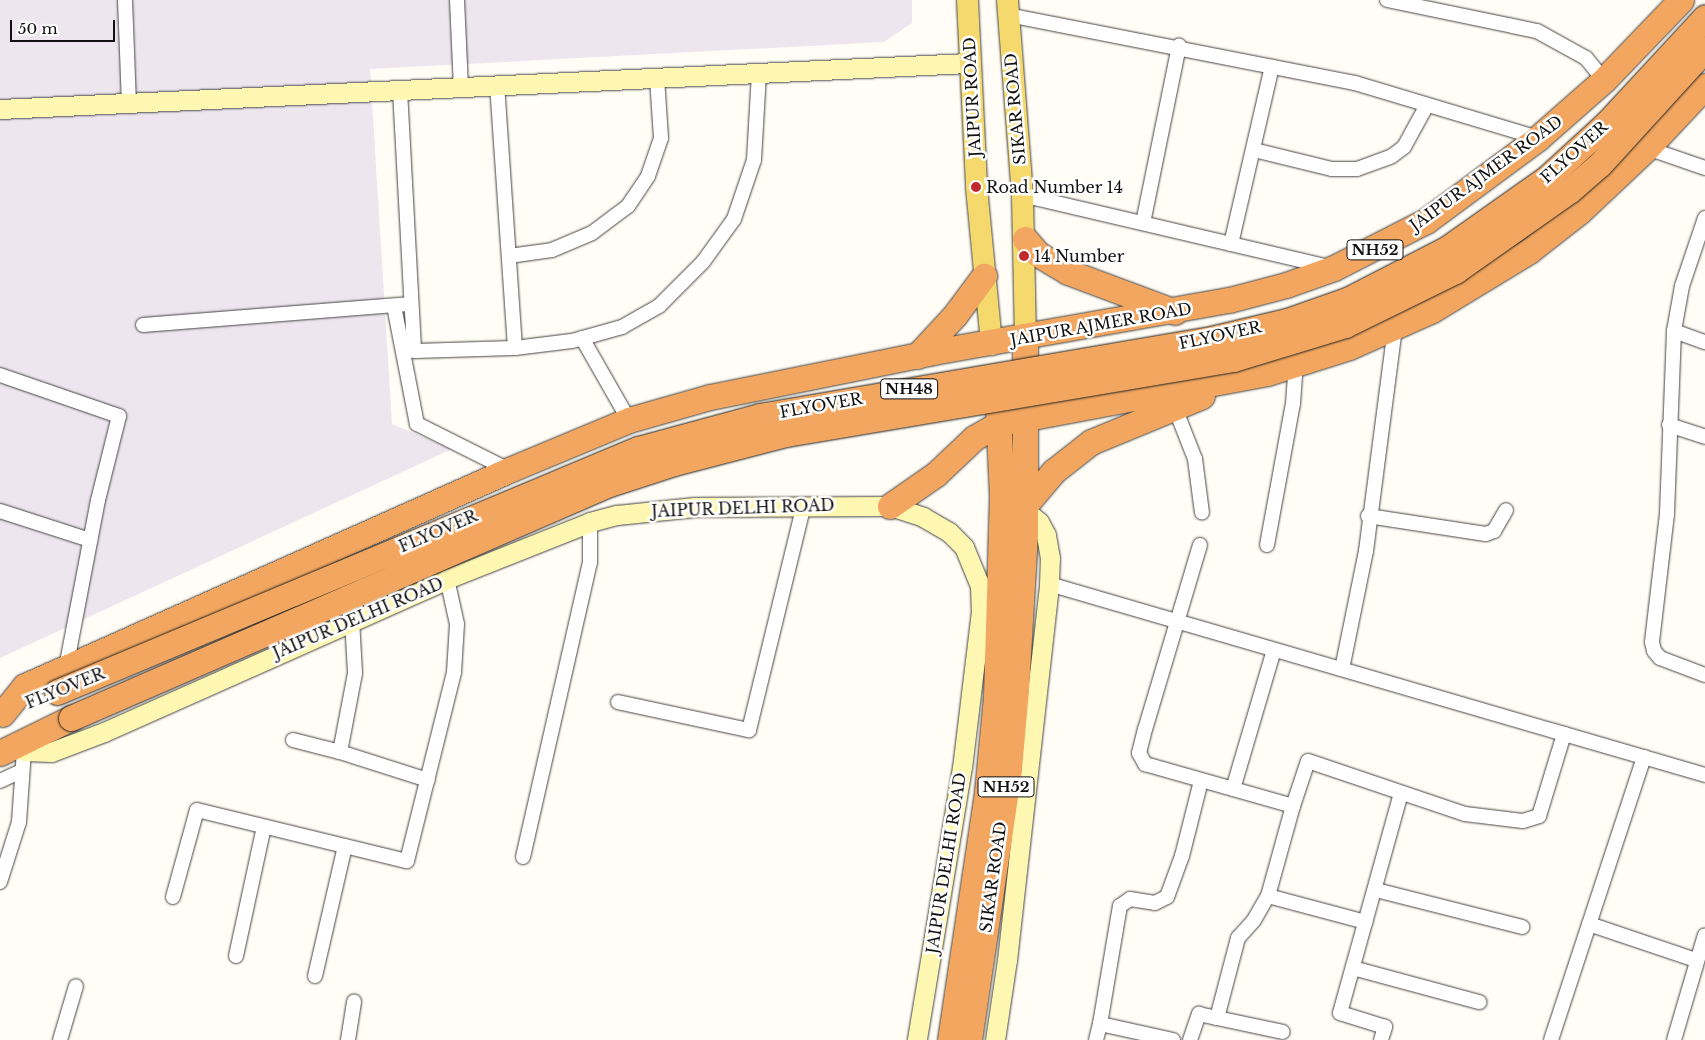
<!DOCTYPE html>
<style>
body{margin:0}
#map{position:relative;width:1705px;height:1040px;overflow:hidden;background:#fffdf5;font-family:"Libre Baskerville",serif}
div>[style]{position:absolute}
.industrial>*{inset:0;background:#eee6ef}
.roads{filter:drop-shadow(0 0 1px #444) drop-shadow(0 0 1px #444)}
.street>*{height:14px;margin:-7px;padding:0 7px;transform-origin:7px;border-radius:7px;background:#fff}
.secondary>*{height:19px;margin:-9.5px;padding:0 9.5px;transform-origin:9.5px;border-radius:9.5px;background:#fef7b1}
.primary>*{height:21px;margin:-10.5px;padding:0 10.5px;transform-origin:10.5px;border-radius:10.5px;background:#f6d96d}
.highway>*{height:25px;margin:-12.5px;padding:0 12.5px;transform-origin:12.5px;border-radius:12.5px;background:#f2a65f}
.bridges{filter:drop-shadow(0 0 1px #222) drop-shadow(0 0 1px #222)}
.highway-bridge>*{height:25px;margin:-12.5px;padding:0 12.5px;transform-origin:12.5px;border-radius:12.5px;background:#f2a65f}
.dots>*{width:14px;height:14px;translate:-50% -50%;box-sizing:border-box;border:2px solid #fff;border-radius:50%}
span{translate:-50% -50%;white-space:nowrap;text-align:center;line-height:1.15;-webkit-text-stroke:5px #fff;paint-order:stroke}
.shield-label span{padding:1px 4px;background:#fff;border:1px solid;border-radius:4px;-webkit-text-stroke-width:0}
.shield-label{font-size:15px;color:#111;font-weight:700}
.street-label{font-size:16px;color:#111}
.poi-label{font-size:16px;color:#111}
.left{translate:0 -50%;text-align:left}
.scale{position:absolute;left:10px;top:20px;width:105px;height:22px;box-sizing:border-box;border:2px solid #111;border-top:0;padding-left:6px;font-size:15px;line-height:18px;white-space:nowrap;color:#111;-webkit-text-stroke:4px #fff;paint-order:stroke}
</style>
<div id="map">
<div class="industrial">
<div style="clip-path:polygon(0 0,912px 0,912px 23px,884px 42px,370px 69px,392px 424px,452px 449px,0 658px)"></div>
</div>
<div class="roads">
<div class="street">
<div style="left:125px;top:0;width:106px;rotate:87.8deg"></div>
<div style="left:457px;top:0;width:87px;rotate:87.4deg"></div>
<div style="left:1387px;top:0;width:153px;rotate:11.7deg"></div>
<div style="left:1537px;top:31px;width:56px;rotate:28.9deg"></div>
<div style="left:1586px;top:58px;width:28px;rotate:51deg"></div>
<div style="left:1008px;top:15px;width:354px;rotate:11.1deg"></div>
<div style="left:1355px;top:83px;width:191px;rotate:16.7deg"></div>
<div style="left:400px;top:90px;width:261px;rotate:86.9deg"></div>
<div style="left:414px;top:351px;width:101px;rotate:-1.7deg"></div>
<div style="left:515px;top:348px;width:263px;rotate:-93.9deg"></div>
<div style="left:1647px;top:148px;width:61px;rotate:19deg"></div>
<div style="left:1254px;top:150px;width:80px;rotate:13.7deg"></div>
<div style="left:1332px;top:169px;width:25px"></div>
<div style="left:1357px;top:169px;width:37px;rotate:-20deg"></div>
<div style="left:1392px;top:156px;width:15px;rotate:-37deg"></div>
<div style="left:1404px;top:147px;width:48px;rotate:-61.3deg"></div>
<div style="left:1022px;top:195px;width:314px;rotate:13.2deg"></div>
<div style="left:1705px;top:218px;width:72px;rotate:108.7deg"></div>
<div style="left:1682px;top:286px;width:46px;rotate:100.1deg"></div>
<div style="left:1674px;top:331px;width:183px;rotate:92.2deg"></div>
<div style="left:1667px;top:514px;width:129px;rotate:96.7deg"></div>
<div style="left:1652px;top:642px;width:9px;rotate:77deg"></div>
<div style="left:1654px;top:651px;width:9px;rotate:49deg"></div>
<div style="left:1660px;top:658px;width:48px;rotate:20.7deg"></div>
<div style="left:1143px;top:223px;width:181px;rotate:-78.5deg"></div>
<div style="left:1231px;top:244px;width:182px;rotate:-77deg"></div>
<div style="left:509px;top:256px;width:43px;rotate:-7.9deg"></div>
<div style="left:552px;top:250px;width:43px;rotate:-23deg"></div>
<div style="left:592px;top:233px;width:45px;rotate:-36.9deg"></div>
<div style="left:628px;top:206px;width:36px;rotate:-56deg"></div>
<div style="left:648px;top:176px;width:40px;rotate:-71.1deg"></div>
<div style="left:661px;top:138px;width:60px;rotate:-93.8deg"></div>
<div style="left:394px;top:306px;width:120px;rotate:79deg"></div>
<div style="left:417px;top:424px;width:103px;rotate:26.6deg"></div>
<div style="left:143px;top:325px;width:269px;rotate:-4.5deg"></div>
<div style="left:1674px;top:331px;width:33px;rotate:20deg"></div>
<div style="left:582px;top:338px;width:95px;rotate:60.2deg"></div>
<div style="left:515px;top:348px;width:57px;rotate:-7deg"></div>
<div style="left:572px;top:341px;width:52px;rotate:-15.6deg"></div>
<div style="left:622px;top:327px;width:43px;rotate:-29.6deg"></div>
<div style="left:659px;top:306px;width:62px;rotate:-45deg"></div>
<div style="left:703px;top:262px;width:53px;rotate:-54.2deg"></div>
<div style="left:734px;top:219px;width:62px;rotate:-71.3deg"></div>
<div style="left:754px;top:160px;width:87px;rotate:-86.7deg"></div>
<div style="left:0;top:375px;width:126px;rotate:19deg"></div>
<div style="left:119px;top:416px;width:87px;rotate:104deg"></div>
<div style="left:98px;top:500px;width:171px;rotate:100.8deg"></div>
<div style="left:1175px;top:408px;width:55px;rotate:68.6deg"></div>
<div style="left:1195px;top:459px;width:54px;rotate:82.6deg"></div>
<div style="left:1669px;top:425px;width:38px;rotate:18deg"></div>
<div style="left:0;top:511px;width:95px;rotate:17.9deg"></div>
<div style="left:1368px;top:516px;width:119px;rotate:8.7deg"></div>
<div style="left:1486px;top:534px;width:9px;rotate:-21deg"></div>
<div style="left:1494px;top:531px;width:24px;rotate:-60deg"></div>
<div style="left:1200px;top:545px;width:192px;rotate:106.6deg"></div>
<div style="left:1145px;top:729px;width:25px;rotate:104deg"></div>
<div style="left:1139px;top:753px;width:13px;rotate:61deg"></div>
<div style="left:1145px;top:764px;width:154px;rotate:15.8deg"></div>
<div style="left:1293px;top:806px;width:47px;rotate:-71.6deg"></div>
<div style="left:1308px;top:761px;width:166px;rotate:18.7deg"></div>
<div style="left:1465px;top:814px;width:58px;rotate:6.9deg"></div>
<div style="left:1523px;top:821px;width:17px;rotate:-17deg"></div>
<div style="left:1539px;top:816px;width:86px;rotate:-73deg"></div>
<div style="left:1267px;top:545px;width:143px;rotate:-79.6deg"></div>
<div style="left:1293px;top:404px;width:39px;rotate:-86deg"></div>
<div style="left:1049px;top:584px;width:683px;rotate:16.23deg"></div>
<div style="left:1342px;top:669px;width:120px;rotate:-78.5deg"></div>
<div style="left:1366px;top:551px;width:224px;rotate:-82.6deg"></div>
<div style="left:618px;top:702px;width:134px;rotate:12.1deg"></div>
<div style="left:749px;top:730px;width:232px;rotate:-76.3deg"></div>
<div style="left:293px;top:740px;width:49px;rotate:14.3deg"></div>
<div style="left:340px;top:752px;width:80px;rotate:-79.2deg"></div>
<div style="left:355px;top:673px;width:53px;rotate:-93.2deg"></div>
<div style="left:340px;top:752px;width:92px;rotate:17.7deg"></div>
<div style="left:0;top:781px;width:23px;rotate:-25deg"></div>
<div style="left:1233px;top:789px;width:145px;rotate:-73.6deg"></div>
<div style="left:523px;top:857px;width:303px;rotate:-77.2deg"></div>
<div style="left:590px;top:562px;width:40px;rotate:-90deg"></div>
<div style="left:0;top:882px;width:63px;rotate:-72.4deg"></div>
<div style="left:19px;top:822px;width:71px;rotate:-86deg"></div>
<div style="left:1376px;top:890px;width:151px;rotate:14.2deg"></div>
<div style="left:1268px;top:896px;width:101px;rotate:14.9deg"></div>
<div style="left:173px;top:897px;width:90px;rotate:-74.6deg"></div>
<div style="left:197px;top:810px;width:216px;rotate:13.7deg"></div>
<div style="left:407px;top:861px;width:195px;rotate:-76deg"></div>
<div style="left:454px;top:672px;width:48px;rotate:-86.4deg"></div>
<div style="left:457px;top:624px;width:46px;rotate:-102.5deg"></div>
<div style="left:1589px;top:924px;width:113px;rotate:18.6deg"></div>
<div style="left:236px;top:956px;width:132px;rotate:-77.8deg"></div>
<div style="left:1353px;top:968px;width:131px;rotate:15.1deg"></div>
<div style="left:315px;top:976px;width:133px;rotate:-77deg"></div>
<div style="left:1217px;top:1018px;width:67px;rotate:12deg"></div>
<div style="left:60px;top:1040px;width:56px;rotate:-73.5deg"></div>
<div style="left:348px;top:1040px;width:39px;rotate:-81deg"></div>
<div style="left:1096px;top:1040px;width:16px;rotate:-76deg"></div>
<div style="left:1173px;top:1040px;width:75px;rotate:-167.6deg"></div>
<div style="left:1100px;top:1024px;width:120px;rotate:-80.4deg"></div>
<div style="left:1120px;top:906px;width:12px;rotate:-35deg"></div>
<div style="left:1130px;top:899px;width:25px;rotate:9deg"></div>
<div style="left:1155px;top:903px;width:13px;rotate:-27deg"></div>
<div style="left:1167px;top:897px;width:44px;rotate:-69.9deg"></div>
<div style="left:1182px;top:856px;width:77px;rotate:-75.8deg"></div>
<div style="left:1190px;top:1040px;width:28px;rotate:-71deg"></div>
<div style="left:1199px;top:1014px;width:18px;rotate:13deg"></div>
<div style="left:1217px;top:1018px;width:83px;rotate:-75.3deg"></div>
<div style="left:1238px;top:938px;width:24px;rotate:-48deg"></div>
<div style="left:1254px;top:920px;width:28px;rotate:-60deg"></div>
<div style="left:1268px;top:896px;width:93px;rotate:-74.5deg"></div>
<div style="left:1381px;top:1040px;width:14px;rotate:-73deg"></div>
<div style="left:1385px;top:1027px;width:47px;rotate:-162.7deg"></div>
<div style="left:1340px;top:1013px;width:228px;rotate:-74.5deg"></div>
<div style="left:1551px;top:1040px;width:298px;rotate:-71.8deg"></div>
<div style="left:1674px;top:1040px;width:109px;rotate:-73.6deg"></div>
</div>
<div class="secondary">
<div style="left:0;top:109px;width:971px;rotate:-2.72deg"></div>
<div style="left:15px;top:746px;width:10px;rotate:29deg"></div>
<div style="left:24px;top:751px;width:27px;rotate:2deg"></div>
<div style="left:51px;top:752px;width:57px;rotate:-20.7deg"></div>
<div style="left:104px;top:732px;width:376px;rotate:-24deg"></div>
<div style="left:447px;top:579px;width:154px;rotate:-21.7deg"></div>
<div style="left:590px;top:522px;width:28px;rotate:-15deg"></div>
<div style="left:617px;top:515px;width:78px;rotate:-5.9deg"></div>
<div style="left:695px;top:507px;width:195px;rotate:-0.3deg"></div>
<div style="left:890px;top:506px;width:35px;rotate:18deg"></div>
<div style="left:923px;top:517px;width:30px;rotate:30deg"></div>
<div style="left:949px;top:532px;width:21px;rotate:45deg"></div>
<div style="left:964px;top:547px;width:42px;rotate:67.7deg"></div>
<div style="left:980px;top:586px;width:25px;rotate:88deg"></div>
<div style="left:981px;top:611px;width:157px;rotate:96.9deg"></div>
<div style="left:962px;top:767px;width:277px;rotate:99.4deg"></div>
<div style="left:995px;top:1040px;width:81px;rotate:-81.5deg"></div>
<div style="left:1007px;top:960px;width:378px;rotate:-83.6deg"></div>
<div style="left:1049px;top:584px;width:26px;rotate:-88deg"></div>
<div style="left:1050px;top:558px;width:23px;rotate:-100deg"></div>
<div style="left:1046px;top:535px;width:15px;rotate:-118deg"></div>
<div style="left:1039px;top:522px;width:17px;rotate:-140deg"></div>
</div>
<div class="primary">
<div style="left:967px;top:0;width:187px;rotate:87.2deg"></div>
<div style="left:976px;top:187px;width:158px;rotate:84.5deg"></div>
<div style="left:1007px;top:0;width:196px;rotate:85.6deg"></div>
<div style="left:1022px;top:195px;width:143px;rotate:88.8deg"></div>
</div>
<div class="highway">
<div style="left:1025px;top:239px;width:20px;rotate:49deg"></div>
<div style="left:1038px;top:254px;width:35px;rotate:31deg"></div>
<div style="left:1068px;top:272px;width:114px;rotate:20.5deg"></div>
<div style="left:917px;top:356px;width:56px;rotate:-47.2deg"></div>
<div style="left:955px;top:315px;width:49px;rotate:-53.4deg"></div>
<div style="left:1026px;top:504px;width:43px;rotate:-49.7deg"></div>
<div style="left:1054px;top:471px;width:47px;rotate:-38.1deg"></div>
<div style="left:1091px;top:442px;width:120px;rotate:-22.5deg"></div>
<div style="left:890px;top:506px;width:56px;rotate:-34.8deg"></div>
<div style="left:936px;top:474px;width:52px;rotate:-43.5deg"></div>
<div style="left:974px;top:438px;width:30px;rotate:-30deg"></div>
<div style="left:1000px;top:423px;width:272px;rotate:-10.6deg"></div>
<div style="left:1267px;top:373px;width:86px;rotate:-17.6deg"></div>
<div style="left:1349px;top:347px;width:91px;rotate:-24deg"></div>
<div style="left:1432px;top:310px;width:114px;rotate:-31.3deg"></div>
<div style="left:1529px;top:251px;width:63px;rotate:-38deg"></div>
<div style="left:1579px;top:212px;width:93px;rotate:-43.3deg"></div>
<div style="left:1647px;top:148px;width:85px;rotate:-46.9deg"></div>
<div style="left:2px;top:714px;width:36px;rotate:-51deg"></div>
<div style="left:25px;top:686px;width:530px;rotate:-24.05deg"></div>
<div style="left:509px;top:470px;width:130px;rotate:-22.6deg"></div>
<div style="left:629px;top:420px;width:84px;rotate:-15.9deg"></div>
<div style="left:710px;top:397px;width:227px;rotate:-11.4deg"></div>
<div style="left:933px;top:352px;width:301px;rotate:-10deg"></div>
<div style="left:1229px;top:300px;width:59px;rotate:-14.7deg"></div>
<div style="left:1286px;top:285px;width:51px;rotate:-19.5deg"></div>
<div style="left:1334px;top:268px;width:103px;rotate:-27.1deg"></div>
<div style="left:1426px;top:221px;width:139px;rotate:-36.5deg"></div>
<div style="left:1538px;top:138px;width:88px;rotate:-41.3deg"></div>
<div style="left:1604px;top:80px;width:111px;rotate:-46.1deg"></div>
<div style="left:0;top:753px;width:79px;rotate:-26.2deg"></div>
<div style="left:950px;top:1040px;width:251px;rotate:-81.5deg"></div>
<div style="left:987px;top:792px;width:96px;rotate:-84.6deg"></div>
<div style="left:996px;top:696px;width:199px;rotate:-88.3deg"></div>
<div style="left:1002px;top:497px;width:88px;rotate:-92.6deg"></div>
<div style="left:969px;top:1040px;width:275px;rotate:-81.6deg"></div>
<div style="left:1009px;top:768px;width:79px;rotate:-84.9deg"></div>
<div style="left:1016px;top:689px;width:156px;rotate:-86.7deg"></div>
<div style="left:1025px;top:533px;width:195px;rotate:-90deg"></div>
</div>
</div>
<div class="bridges">
<div class="highway-bridge">
<div style="left:57px;top:692px;width:630px;rotate:-22.7deg"></div>
<div style="left:638px;top:449px;width:126px;rotate:-15.1deg"></div>
<div style="left:760px;top:416px;width:462px;rotate:-9.7deg"></div>
<div style="left:1215px;top:338px;width:74px;rotate:-13.3deg"></div>
<div style="left:1287px;top:321px;width:64px;rotate:-19.3deg"></div>
<div style="left:1347px;top:300px;width:114px;rotate:-27.2deg"></div>
<div style="left:1448px;top:248px;width:121px;rotate:-35.3deg"></div>
<div style="left:1547px;top:178px;width:81px;rotate:-42.5deg"></div>
<div style="left:1607px;top:123px;width:144px;rotate:-47.2deg"></div>
<div style="left:71px;top:718px;width:587px;rotate:-23.51deg"></div>
<div style="left:609px;top:484px;width:68px;rotate:-17.9deg"></div>
<div style="left:674px;top:463px;width:115px;rotate:-14.6deg"></div>
<div style="left:785px;top:434px;width:454px;rotate:-9.5deg"></div>
<div style="left:1233px;top:359px;width:117px;rotate:-16.9deg"></div>
<div style="left:1345px;top:325px;width:123px;rotate:-26.1deg"></div>
<div style="left:1455px;top:271px;width:139px;rotate:-35.1deg"></div>
<div style="left:1569px;top:191px;width:41px;rotate:-41.1deg"></div>
<div style="left:1600px;top:164px;width:156px;rotate:-47.6deg"></div>
</div>
</div>
<div class="dots">
<div style="left:976px;top:187px;background:#c1292c"></div>
<div style="left:1024px;top:256px;background:#c1292c"></div>
</div>
<div class="shield-label">
<span style="left:1375px;top:250px">NH52</span>
<span style="left:909px;top:389px">NH48</span>
<span style="left:1006px;top:787px">NH52</span>
</div>
<div class="street-label">
<span style="left:972px;top:97px;rotate:-93deg">JAIPUR ROAD</span>
<span style="left:1015px;top:109px;rotate:-95deg">SIKAR ROAD</span>
<span style="left:1574px;top:152px;rotate:-42deg">FLYOVER</span>
<span style="left:1486px;top:173px;rotate:-36deg">JAIPUR AJMER ROAD</span>
<span style="left:1101px;top:324px;rotate:-10deg">JAIPUR AJMER ROAD</span>
<span style="left:1220px;top:335px;rotate:-12deg">FLYOVER</span>
<span style="left:821px;top:405px;rotate:-10deg">FLYOVER</span>
<span style="left:743px;top:508px;rotate:-2deg">JAIPUR DELHI ROAD</span>
<span style="left:438px;top:531px;rotate:-23deg">FLYOVER</span>
<span style="left:358px;top:618px;rotate:-23deg">JAIPUR DELHI ROAD</span>
<span style="left:65px;top:688px;rotate:-22deg">FLYOVER</span>
<span style="left:946px;top:863px;rotate:-81deg">JAIPUR DELHI ROAD</span>
<span style="left:993px;top:877px;rotate:-82deg">SIKAR ROAD</span>
</div>
<div class="poi-label">
<span class="left" style="left:986px;top:187px">Road Number 14</span>
<span class="left" style="left:1034px;top:256px">14 Number</span>
</div>
<div class="scale">50 m</div>
</div>
